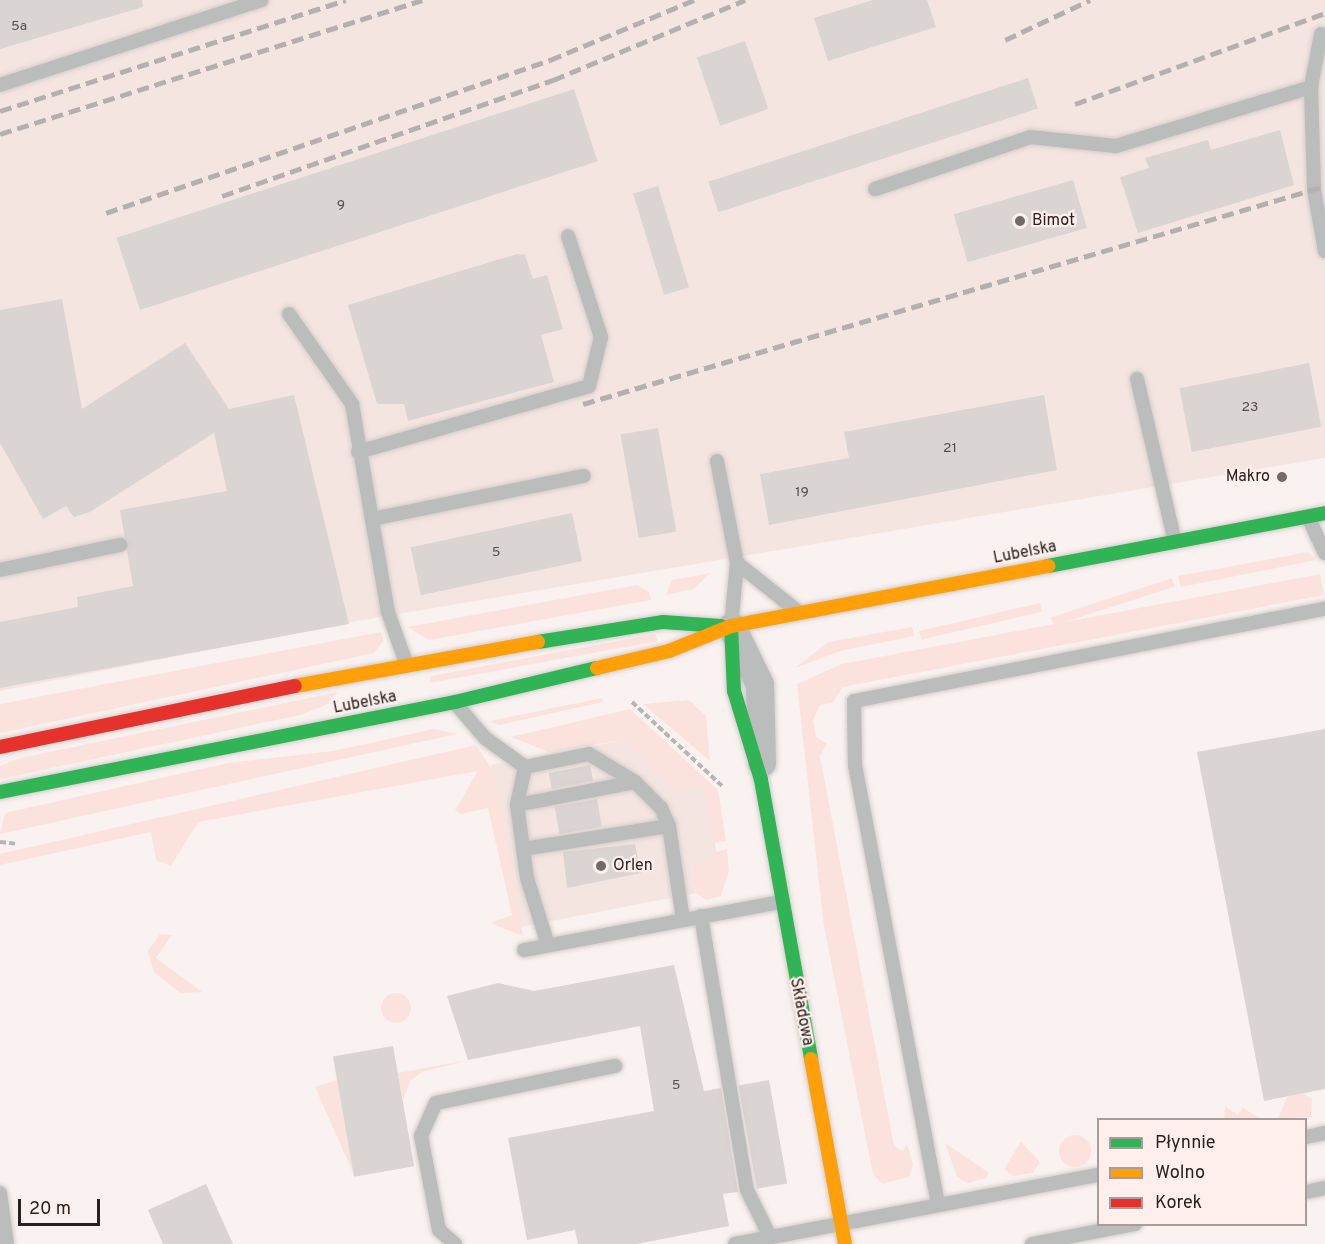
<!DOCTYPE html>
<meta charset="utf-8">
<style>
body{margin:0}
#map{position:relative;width:1325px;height:1244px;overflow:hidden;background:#faf2f0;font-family:Overpass,sans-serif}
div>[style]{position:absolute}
.built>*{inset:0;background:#f5e5e1}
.green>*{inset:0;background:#fce2dc;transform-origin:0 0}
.round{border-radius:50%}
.building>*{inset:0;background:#dad4d2;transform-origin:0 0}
.path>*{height:4px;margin-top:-2px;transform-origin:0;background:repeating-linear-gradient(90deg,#b7b5b5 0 6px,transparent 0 9px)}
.roads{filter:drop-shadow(0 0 2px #d3cdcb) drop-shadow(0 0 2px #d3cdcb)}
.lane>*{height:14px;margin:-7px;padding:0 7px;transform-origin:7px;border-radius:7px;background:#bbbcbc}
.street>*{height:28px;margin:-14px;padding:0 14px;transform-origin:14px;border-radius:14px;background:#bbbcbc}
.fast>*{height:14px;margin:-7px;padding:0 7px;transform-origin:7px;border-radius:7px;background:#30b455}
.slow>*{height:14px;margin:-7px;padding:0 7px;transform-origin:7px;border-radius:7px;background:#ff9f0a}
.jam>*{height:14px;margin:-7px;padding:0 7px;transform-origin:7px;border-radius:7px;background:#e5322d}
.rail>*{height:4.5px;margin-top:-2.25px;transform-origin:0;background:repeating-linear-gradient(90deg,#b3b0af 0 12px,transparent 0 18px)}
.dots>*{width:16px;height:16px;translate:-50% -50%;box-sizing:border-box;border:3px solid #feefec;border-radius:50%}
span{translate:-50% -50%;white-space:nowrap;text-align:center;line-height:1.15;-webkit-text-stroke:4.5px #feefec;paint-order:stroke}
.number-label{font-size:14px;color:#544e4c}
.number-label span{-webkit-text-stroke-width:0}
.poi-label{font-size:16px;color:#272120}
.left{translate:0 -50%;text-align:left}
.right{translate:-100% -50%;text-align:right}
.street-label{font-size:16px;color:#272120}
.legend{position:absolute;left:1097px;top:1118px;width:210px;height:108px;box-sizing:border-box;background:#feefec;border:2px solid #a89d9a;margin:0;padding:8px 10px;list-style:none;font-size:18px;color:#272120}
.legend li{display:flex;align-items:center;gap:12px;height:30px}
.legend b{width:30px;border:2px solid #a89d9a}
.scale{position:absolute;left:18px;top:1199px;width:82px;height:27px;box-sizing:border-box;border:3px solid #272120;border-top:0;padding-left:8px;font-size:18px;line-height:21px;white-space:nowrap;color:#272120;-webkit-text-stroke:4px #feefec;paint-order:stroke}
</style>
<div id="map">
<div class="built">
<div style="clip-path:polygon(0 0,1325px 0,1325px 458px,357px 621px,0 691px)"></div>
<div style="clip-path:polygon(624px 740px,676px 790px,703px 785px,718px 859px,691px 864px,696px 893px,521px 927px,491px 765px)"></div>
</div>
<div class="green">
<div style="clip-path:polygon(1308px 552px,1316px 560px,1181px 587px,1178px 576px)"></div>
<div style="clip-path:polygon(710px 573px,694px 589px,666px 595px,672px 580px)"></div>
<div style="clip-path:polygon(1320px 574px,1324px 595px,843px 687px,832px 703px,820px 705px,813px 720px,816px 737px,827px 744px,820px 756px,894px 1146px,903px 1151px,907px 1144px,913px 1165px,909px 1177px,882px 1184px,873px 1174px,824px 927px,797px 684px,842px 664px)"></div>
<div style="left:1172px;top:578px;width:9px;height:127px;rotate:72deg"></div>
<div style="clip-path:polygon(637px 585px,649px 592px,651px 600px,429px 640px,407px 627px)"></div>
<div style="left:1040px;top:603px;width:9px;height:124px;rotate:77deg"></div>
<div style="clip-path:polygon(912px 627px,914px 636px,840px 651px,795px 668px,828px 642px)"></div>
<div style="clip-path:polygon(381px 632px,383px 641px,374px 653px,0 733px,0 704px)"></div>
<div style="clip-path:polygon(655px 634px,658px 641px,429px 683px,431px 676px)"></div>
<div style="clip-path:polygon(338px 692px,326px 705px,300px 715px,0 779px,0 766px,20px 758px)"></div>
<div style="clip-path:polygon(602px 698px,603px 702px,499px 725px,490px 721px)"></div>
<div style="clip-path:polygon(689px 700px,706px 716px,710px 761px,643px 704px)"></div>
<div style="clip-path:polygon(630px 709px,718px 790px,726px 841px,714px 843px,703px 785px,676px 791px,624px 740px,549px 752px,511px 737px)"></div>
<div style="clip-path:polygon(434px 729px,457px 734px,0 834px,5px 813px,228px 763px,333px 751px)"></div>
<div style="clip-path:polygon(476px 745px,494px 772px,523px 936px,490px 923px,512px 915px,488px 808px,460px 814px,455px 810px,478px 771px,198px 822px,171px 866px,156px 860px,151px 832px,0 865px,0 854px)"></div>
<div style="clip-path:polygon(727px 849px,729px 871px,721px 896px,706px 900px,696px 893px,691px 864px,717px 859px,716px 852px)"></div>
<div style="clip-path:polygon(160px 934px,172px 935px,156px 958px,202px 992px,180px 993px,154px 972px,148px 951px)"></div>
<div class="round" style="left:381px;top:993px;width:30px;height:30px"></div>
<div style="clip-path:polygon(468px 1060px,422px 1072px,410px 1081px,403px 1101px,398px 1073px)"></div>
<div style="clip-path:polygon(337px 1080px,355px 1177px,315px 1087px)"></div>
<div style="clip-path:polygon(1303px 1093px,1312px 1099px,1311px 1117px,1278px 1119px,1287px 1097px)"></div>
<div style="clip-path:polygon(1225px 1106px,1238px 1115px,1243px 1108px,1261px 1119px,1224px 1119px)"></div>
<div class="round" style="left:1059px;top:1135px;width:32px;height:32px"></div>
<div style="clip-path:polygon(1021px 1142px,1040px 1162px,1033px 1173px,1013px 1176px,1004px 1169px)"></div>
<div style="clip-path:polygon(945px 1143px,988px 1172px,987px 1178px,968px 1183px,957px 1177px)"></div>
</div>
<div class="building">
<div style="clip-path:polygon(0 0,142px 0,143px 7px,0 49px)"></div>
<div style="clip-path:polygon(873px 0,927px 0,936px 27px,828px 61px,814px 18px)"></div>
<div style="left:745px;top:41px;width:72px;height:51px;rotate:71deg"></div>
<div style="left:1028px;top:78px;width:32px;height:336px;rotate:72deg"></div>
<div style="left:574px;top:89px;width:76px;height:481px;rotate:72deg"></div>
<div style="clip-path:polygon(1280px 130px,1294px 185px,1138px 233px,1120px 177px,1149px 168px,1145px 158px,1208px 140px,1211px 150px)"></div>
<div style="left:1073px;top:180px;width:50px;height:124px;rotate:74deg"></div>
<div style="left:658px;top:186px;width:106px;height:26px;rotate:73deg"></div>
<div style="clip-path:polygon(517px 254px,525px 255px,533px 279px,547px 275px,563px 329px,541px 335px,554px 382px,408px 421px,404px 404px,377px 404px,348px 305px)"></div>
<div style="clip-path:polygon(62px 299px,82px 409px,185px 343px,229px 409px,294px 395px,349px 624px,0 688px,0 622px,78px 607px,77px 597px,133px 586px,120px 510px,227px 491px,214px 433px,90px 512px,74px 517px,66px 506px,43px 519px,0 443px,0 310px)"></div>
<div style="left:1309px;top:363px;width:65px;height:132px;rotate:79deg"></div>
<div style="clip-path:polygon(1044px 395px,1057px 470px,769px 525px,760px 474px,849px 458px,844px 432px)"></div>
<div style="left:658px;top:428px;width:105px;height:38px;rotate:80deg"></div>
<div style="left:572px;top:513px;width:49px;height:165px;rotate:78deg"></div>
<div style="clip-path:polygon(1325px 729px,1325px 1089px,1264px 1101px,1197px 752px)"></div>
<div style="left:590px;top:765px;width:16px;height:42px;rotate:79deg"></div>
<div style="left:597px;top:799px;width:28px;height:43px;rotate:80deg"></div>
<div style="clip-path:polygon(635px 844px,641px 873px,567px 888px,563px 852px)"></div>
<div style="clip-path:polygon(674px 965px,704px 1091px,721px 1088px,738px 1192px,723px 1194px,729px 1226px,637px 1244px,578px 1244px,575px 1230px,527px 1240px,508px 1138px,654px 1111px,640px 1026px,468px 1060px,447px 996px,498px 983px,534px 991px)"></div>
<div style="left:393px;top:1046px;width:122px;height:61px;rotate:80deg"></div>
<div style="left:769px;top:1080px;width:105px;height:31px;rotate:80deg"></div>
<div style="clip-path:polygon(206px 1184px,233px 1244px,163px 1244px,148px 1210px)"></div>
</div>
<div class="path">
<div style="left:632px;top:702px;width:125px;rotate:43deg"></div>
<div style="left:0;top:842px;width:18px;rotate:6deg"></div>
</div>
<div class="roads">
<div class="lane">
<div style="left:1321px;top:34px;width:54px;rotate:100.7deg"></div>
<div style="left:1311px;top:87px;width:103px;rotate:88.3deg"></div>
<div style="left:1314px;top:190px;width:62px;rotate:79.8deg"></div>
<div style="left:0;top:85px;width:275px;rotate:-18deg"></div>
<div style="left:875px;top:189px;width:163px;rotate:-18.5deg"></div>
<div style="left:1030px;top:137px;width:86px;rotate:6deg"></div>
<div style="left:1116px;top:146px;width:204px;rotate:-16.8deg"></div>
<div style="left:289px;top:314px;width:110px;rotate:55deg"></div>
<div style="left:352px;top:404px;width:211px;rotate:80.2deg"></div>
<div style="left:388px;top:612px;width:54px;rotate:70.6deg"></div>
<div style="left:1137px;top:379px;width:167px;rotate:76.9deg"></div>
<div style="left:358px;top:452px;width:240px;rotate:-15.9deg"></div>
<div style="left:589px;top:386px;width:50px;rotate:-76.2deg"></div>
<div style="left:601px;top:337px;width:106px;rotate:-108.1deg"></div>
<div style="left:717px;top:461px;width:104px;rotate:78.9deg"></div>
<div style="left:737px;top:563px;width:63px;rotate:95.4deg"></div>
<div style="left:1308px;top:517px;width:40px;rotate:65deg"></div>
<div style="left:372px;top:519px;width:216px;rotate:-11.5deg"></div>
<div style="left:737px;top:563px;width:75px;rotate:38.5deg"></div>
<div style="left:0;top:570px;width:123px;rotate:-11.8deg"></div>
<div style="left:456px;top:704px;width:45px;rotate:49.5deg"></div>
<div style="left:485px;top:738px;width:49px;rotate:35.9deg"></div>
<div style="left:525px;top:767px;width:39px;rotate:102deg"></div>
<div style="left:517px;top:805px;width:74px;rotate:82.2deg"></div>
<div style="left:527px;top:878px;width:70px;rotate:72.6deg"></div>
<div style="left:525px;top:767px;width:65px;rotate:-11.5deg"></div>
<div style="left:589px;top:754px;width:54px;rotate:31.3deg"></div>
<div style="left:635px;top:782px;width:37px;rotate:45deg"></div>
<div style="left:661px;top:808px;width:20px;rotate:66deg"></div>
<div style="left:669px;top:826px;width:95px;rotate:81.5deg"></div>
<div style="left:517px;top:805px;width:120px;rotate:-11deg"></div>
<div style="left:523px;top:849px;width:148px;rotate:-9deg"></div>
<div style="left:701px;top:916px;width:278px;rotate:80.5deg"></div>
<div style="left:747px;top:1190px;width:52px;rotate:63.9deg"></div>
<div style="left:524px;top:950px;width:260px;rotate:-10.6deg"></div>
<div style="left:1306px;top:1137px;width:19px;rotate:-12deg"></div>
<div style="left:1306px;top:1192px;width:19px;rotate:-12deg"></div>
<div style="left:0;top:1193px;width:51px;rotate:82.2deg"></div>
<div style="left:938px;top:1204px;width:446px;rotate:-100.7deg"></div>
<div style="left:855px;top:766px;width:65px;rotate:-90.9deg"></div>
<div style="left:854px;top:701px;width:480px;rotate:-11.1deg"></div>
<div style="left:455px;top:1244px;width:21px;rotate:-139deg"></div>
<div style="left:439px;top:1230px;width:96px;rotate:-100.8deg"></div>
<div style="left:421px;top:1136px;width:36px;rotate:-66deg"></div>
<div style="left:436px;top:1103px;width:183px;rotate:-11.7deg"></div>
<div style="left:735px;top:1244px;width:369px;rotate:-10.8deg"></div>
<div style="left:1032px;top:1244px;width:105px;rotate:-11deg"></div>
</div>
<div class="street">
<div style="left:732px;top:627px;width:64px;rotate:64.2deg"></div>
<div style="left:760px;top:685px;width:78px;rotate:88.5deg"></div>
</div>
<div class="fast">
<div style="left:1048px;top:566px;width:282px;rotate:-10.8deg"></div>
<div style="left:731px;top:626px;width:65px;rotate:87.4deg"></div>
<div style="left:734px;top:691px;width:93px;rotate:73.1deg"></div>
<div style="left:761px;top:780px;width:283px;rotate:79.8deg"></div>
<div style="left:538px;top:642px;width:127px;rotate:-9.1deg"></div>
<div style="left:663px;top:622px;width:58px;rotate:3.9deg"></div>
<div style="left:0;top:792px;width:464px;rotate:-11.2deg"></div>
<div style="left:455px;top:702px;width:146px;rotate:-13.5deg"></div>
</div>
<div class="slow">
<div style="left:597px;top:668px;width:74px;rotate:-13.3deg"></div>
<div style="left:669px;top:651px;width:67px;rotate:-22deg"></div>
<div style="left:731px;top:626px;width:323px;rotate:-10.7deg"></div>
<div style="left:295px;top:686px;width:247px;rotate:-10.3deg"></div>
<div style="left:811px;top:1059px;width:188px;rotate:79.6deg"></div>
</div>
<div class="jam">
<div style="left:0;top:747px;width:301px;rotate:-11.7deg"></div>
</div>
</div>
<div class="rail">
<div style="left:1005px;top:40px;width:94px;rotate:-25.2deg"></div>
<div style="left:1075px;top:104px;width:266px;rotate:-20deg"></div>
<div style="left:0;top:111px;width:363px;rotate:-17.8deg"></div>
<div style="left:0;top:134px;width:443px;rotate:-17.6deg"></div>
<div style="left:222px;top:196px;width:351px;rotate:-19.3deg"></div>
<div style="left:553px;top:80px;width:208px;rotate:-22.6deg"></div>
<div style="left:106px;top:213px;width:470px;rotate:-19deg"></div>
<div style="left:550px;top:60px;width:156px;rotate:-22.6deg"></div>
<div style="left:583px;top:404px;width:773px;rotate:-16.37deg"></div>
</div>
<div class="dots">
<div style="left:1020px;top:221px;background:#716a69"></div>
<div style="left:1282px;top:477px;background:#716a69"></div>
<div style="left:601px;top:866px;background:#716a69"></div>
</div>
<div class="number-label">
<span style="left:19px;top:27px">5a</span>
<span style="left:341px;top:206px">9</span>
<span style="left:1250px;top:408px">23</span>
<span style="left:950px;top:449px">21</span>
<span style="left:802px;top:493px">19</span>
<span style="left:496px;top:553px">5</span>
<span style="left:676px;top:1086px">5</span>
</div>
<div class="poi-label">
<span class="left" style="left:1032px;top:221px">Bimot</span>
<span class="right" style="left:1270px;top:477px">Makro</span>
<span class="left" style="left:613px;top:866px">Orlen</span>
</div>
<div class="street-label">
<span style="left:1025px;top:553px;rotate:-11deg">Lubelska</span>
<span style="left:365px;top:703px;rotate:-11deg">Lubelska</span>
<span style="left:801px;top:1012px;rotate:79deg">Składowa</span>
</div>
<ul class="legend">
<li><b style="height:8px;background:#30b455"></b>Płynnie</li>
<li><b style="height:8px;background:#ff9f0a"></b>Wolno</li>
<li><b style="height:8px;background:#e5322d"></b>Korek</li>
</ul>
<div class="scale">20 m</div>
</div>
